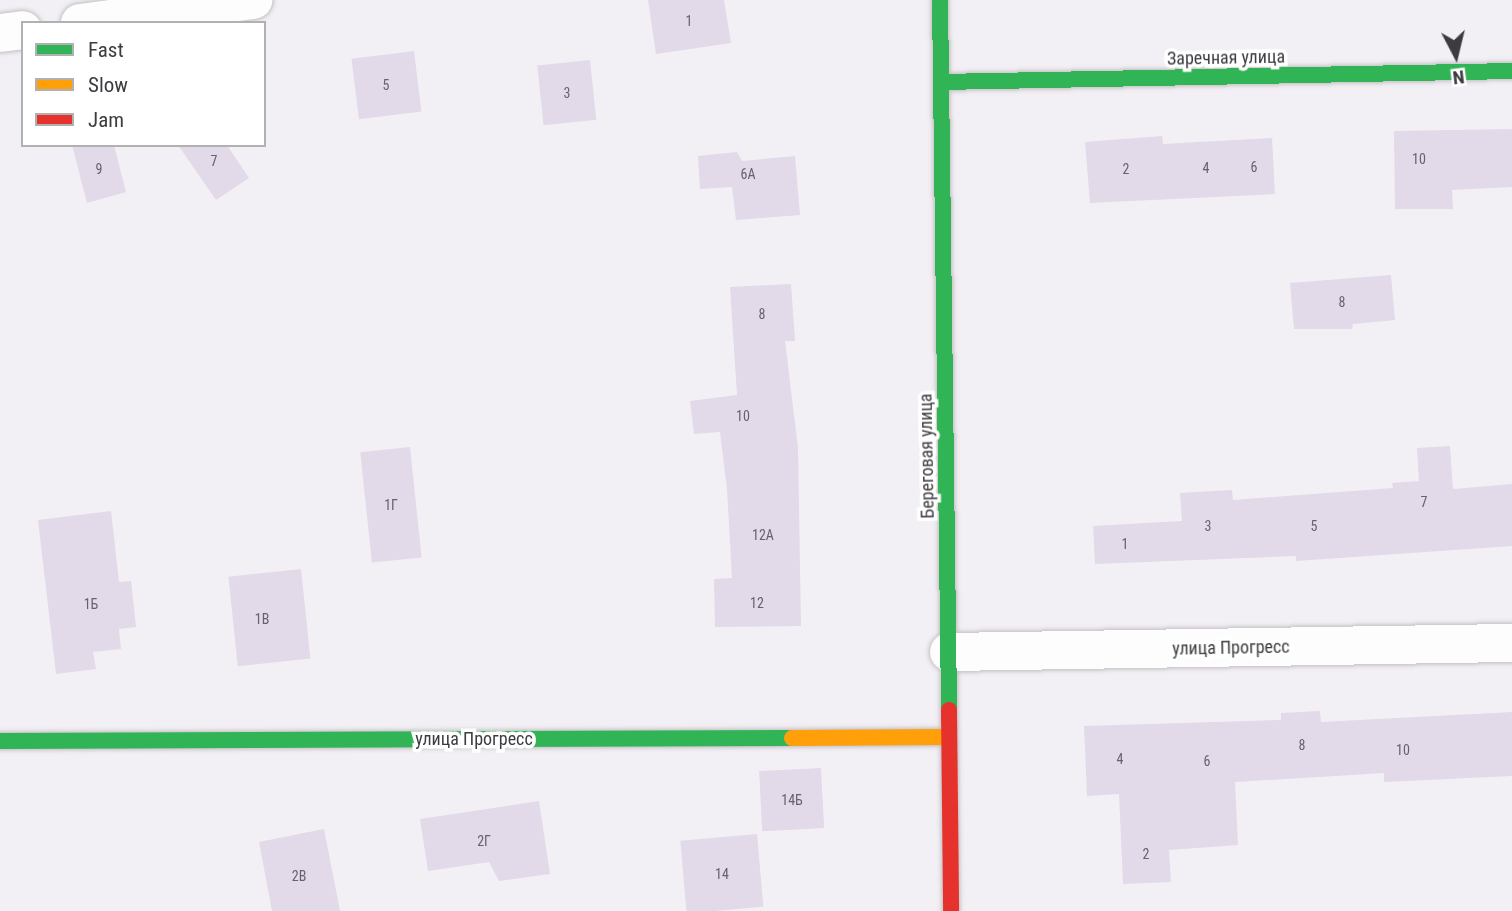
<!DOCTYPE html>
<meta charset="utf-8">
<style>
body{margin:0}
#map{position:relative;width:1512px;height:911px;overflow:hidden;background:#f3f0f5;font-family:"Roboto Condensed",sans-serif}
div>[style]{position:absolute}
.building>*{inset:0;background:#e2d9e9;transform-origin:0 0}
.roads{filter:drop-shadow(0 0 2px #c4c1c5) drop-shadow(0 0 2px #c4c1c5)}
.street>*{height:38px;margin:-19px;padding:0 19px;transform-origin:19px;border-radius:19px;background:#fdfdfe}
.fast>*{height:16px;margin:-8px;padding:0 8px;transform-origin:8px;border-radius:8px;background:#30b455}
.slow>*{height:16px;margin:-8px;padding:0 8px;transform-origin:8px;border-radius:8px;background:#ff9f0a}
.jam>*{height:16px;margin:-8px;padding:0 8px;transform-origin:8px;border-radius:8px;background:#e5322d}
span{translate:-50% -50%;white-space:nowrap;text-align:center;line-height:1.15;-webkit-text-stroke:7px #fff;paint-order:stroke}
.number-label{font-size:14px;color:#66626a}
.number-label span{-webkit-text-stroke-width:0}
.street-label{font-size:18px;color:#3d3b3f}
.legend{position:absolute;left:21px;top:21px;width:245px;height:126px;box-sizing:border-box;background:#fff;border:2px solid #b1b1b2;margin:0;padding:9px 12px;list-style:none;font-size:21px;color:#3d3b3f}
.legend li{display:flex;align-items:center;gap:14px;height:35px}
.legend b{width:35px;border:2px solid #b1b1b2}
.north{position:absolute;left:1421px;top:21px;width:70px;height:70px;-webkit-text-stroke:5px #fff;paint-order:stroke;rotate:173deg;font-size:19px;font-weight:700;line-height:28px;text-align:center;color:#3d3b3f}
.north::after{content:'';display:block;margin:auto;width:24px;height:32px;background:#3d3b3f;clip-path:polygon(50% 0,100% 100%,50% 72%,0 100%)}
</style>
<div id="map">
<div class="building">
<div style="clip-path:polygon(648px 0,724px 0,731px 43px,656px 54px)"></div>
<div style="left:414px;top:51px;width:61px;height:63px;rotate:83deg"></div>
<div style="left:590px;top:60px;width:60px;height:53px;rotate:84deg"></div>
<div style="clip-path:polygon(1512px 129px,1512px 187px,1452px 190px,1453px 209px,1395px 209px,1394px 131px)"></div>
<div style="clip-path:polygon(1162px 136px,1163px 144px,1272px 138px,1275px 194px,1090px 203px,1085px 142px)"></div>
<div style="clip-path:polygon(72px 145px,114px 145px,126px 192px,87px 203px)"></div>
<div style="clip-path:polygon(178px 145px,227px 145px,249px 178px,216px 200px)"></div>
<div style="clip-path:polygon(737px 152px,742px 161px,795px 156px,800px 215px,736px 220px,732px 187px,700px 189px,698px 156px)"></div>
<div style="clip-path:polygon(1391px 275px,1395px 320px,1353px 324px,1352px 329px,1294px 329px,1290px 283px)"></div>
<div style="clip-path:polygon(791px 284px,795px 341px,785px 341px,798px 448px,801px 626px,715px 627px,714px 579px,732px 578px,727px 489px,720px 432px,694px 434px,690px 401px,737px 395px,730px 287px)"></div>
<div style="clip-path:polygon(1450px 446px,1453px 489px,1512px 484px,1512px 546px,1296px 561px,1296px 556px,1095px 564px,1093px 526px,1182px 521px,1180px 493px,1232px 490px,1233px 500px,1393px 488px,1392px 483px,1419px 481px,1417px 448px)"></div>
<div style="left:410px;top:447px;width:111px;height:50px;rotate:84deg"></div>
<div style="clip-path:polygon(111px 511px,119px 582px,131px 581px,136px 627px,119px 629px,121px 649px,93px 652px,96px 669px,56px 674px,38px 520px)"></div>
<div style="left:301px;top:569px;width:90px;height:73px;rotate:84deg"></div>
<div style="clip-path:polygon(1320px 711px,1321px 722px,1512px 712px,1512px 776px,1384px 782px,1384px 773px,1235px 782px,1238px 845px,1169px 850px,1171px 882px,1123px 884px,1119px 794px,1087px 796px,1084px 726px,1281px 720px,1281px 713px)"></div>
<div style="left:821px;top:768px;width:60px;height:62px;rotate:87deg"></div>
<div style="clip-path:polygon(539px 801px,550px 874px,499px 881px,489px 862px,428px 871px,420px 819px)"></div>
<div style="clip-path:polygon(324px 829px,340px 911px,272px 911px,259px 842px)"></div>
<div style="left:757px;top:834px;width:73px;height:77px;rotate:85deg"></div>
</div>
<div class="roads">
<div class="street">
<div style="left:80px;top:23px;width:175px;rotate:-7.6deg"></div>
<div style="left:0;top:33px;width:23px;rotate:-7deg"></div>
<div style="left:949px;top:652px;width:563px;rotate:-0.92deg"></div>
</div>
<div class="fast">
<div style="left:940px;top:0;width:710px;rotate:89.27deg"></div>
<div style="left:941px;top:82px;width:571px;rotate:-1.1deg"></div>
<div style="left:0;top:741px;width:792px;rotate:-0.22deg"></div>
</div>
<div class="slow">
<div style="left:792px;top:738px;width:155px;rotate:-0.4deg"></div>
</div>
<div class="jam">
<div style="left:949px;top:710px;width:201px;rotate:89.4deg"></div>
</div>
</div>
<div class="number-label">
<span style="left:689px;top:21px">1</span>
<span style="left:386px;top:85px">5</span>
<span style="left:567px;top:93px">3</span>
<span style="left:1419px;top:159px">10</span>
<span style="left:214px;top:161px">7</span>
<span style="left:1254px;top:167px">6</span>
<span style="left:1206px;top:168px">4</span>
<span style="left:99px;top:169px">9</span>
<span style="left:1126px;top:169px">2</span>
<span style="left:748px;top:174px">6А</span>
<span style="left:1342px;top:302px">8</span>
<span style="left:762px;top:314px">8</span>
<span style="left:743px;top:416px">10</span>
<span style="left:1424px;top:502px">7</span>
<span style="left:391px;top:505px">1Г</span>
<span style="left:1208px;top:526px">3</span>
<span style="left:1314px;top:526px">5</span>
<span style="left:763px;top:535px">12А</span>
<span style="left:1125px;top:544px">1</span>
<span style="left:757px;top:603px">12</span>
<span style="left:91px;top:604px">1Б</span>
<span style="left:262px;top:619px">1В</span>
<span style="left:1302px;top:745px">8</span>
<span style="left:1403px;top:750px">10</span>
<span style="left:1120px;top:759px">4</span>
<span style="left:1207px;top:761px">6</span>
<span style="left:792px;top:800px">14Б</span>
<span style="left:484px;top:841px">2Г</span>
<span style="left:1146px;top:854px">2</span>
<span style="left:722px;top:874px">14</span>
<span style="left:299px;top:876px">2В</span>
</div>
<div class="street-label">
<span style="left:1226px;top:58px;rotate:-1deg">Заречная улица</span>
<span style="left:927px;top:456px;rotate:-91deg">Береговая улица</span>
<span style="left:1231px;top:648px;rotate:-1deg">улица Прогресс</span>
<span style="left:474px;top:739px">улица Прогресс</span>
</div>
<ul class="legend">
<li><b style="height:9px;background:#30b455"></b>Fast</li>
<li><b style="height:9px;background:#ff9f0a"></b>Slow</li>
<li><b style="height:9px;background:#e5322d"></b>Jam</li>
</ul>
<div class="north">N</div>
</div>
